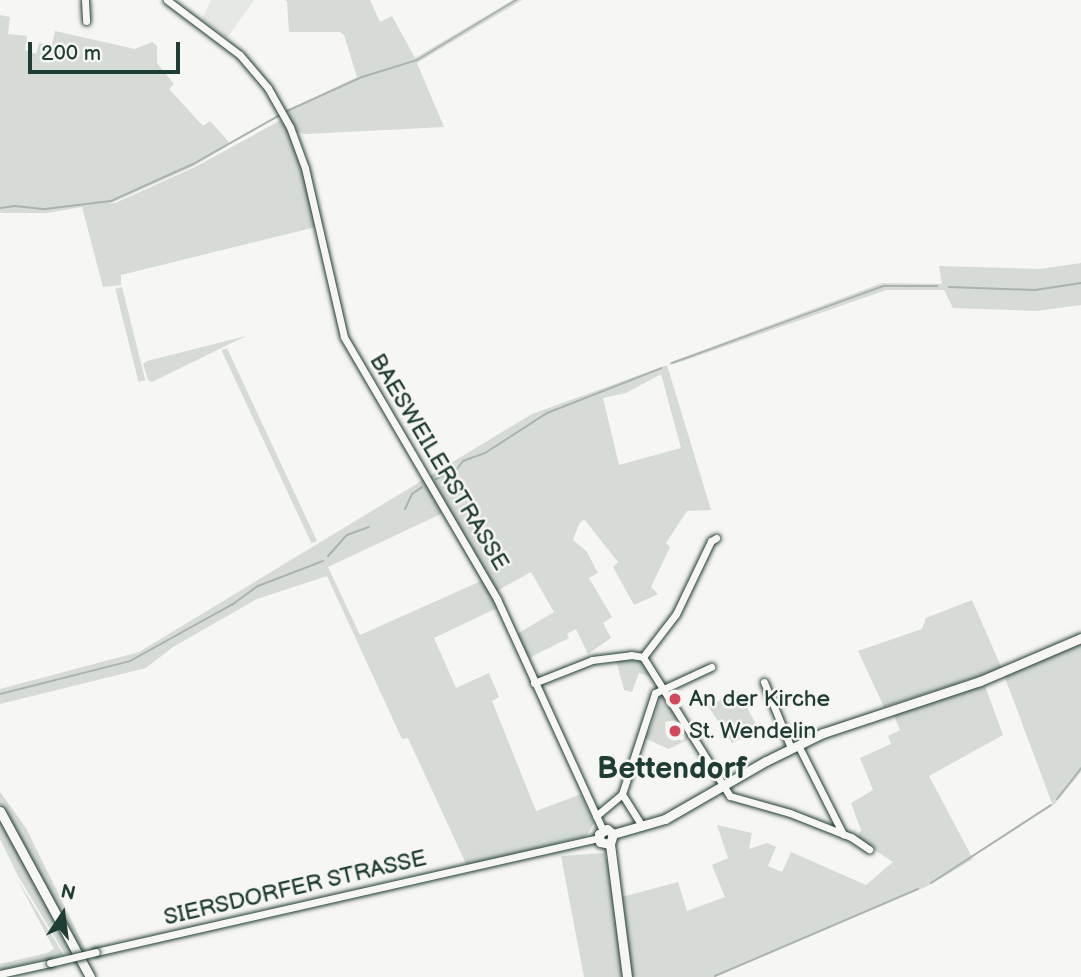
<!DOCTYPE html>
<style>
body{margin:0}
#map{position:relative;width:1081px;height:977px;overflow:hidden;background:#f6f6f2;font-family:"Balsamiq Sans",sans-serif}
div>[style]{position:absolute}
.built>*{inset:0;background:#e6e8e4}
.green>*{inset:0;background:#d6dbd6;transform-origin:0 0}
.stream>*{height:2px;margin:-1px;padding:0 1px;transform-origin:1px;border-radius:1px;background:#aab3ae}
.roads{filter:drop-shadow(0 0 2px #1f3d34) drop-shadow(0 0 2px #1f3d34)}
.minor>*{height:7px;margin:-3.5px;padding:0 3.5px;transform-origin:3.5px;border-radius:3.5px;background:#f6f6f2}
.major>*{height:9px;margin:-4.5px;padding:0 4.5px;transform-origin:4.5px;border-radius:4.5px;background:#f6f6f2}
.bridges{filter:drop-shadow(0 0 2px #1f3d34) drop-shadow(0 0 2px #1f3d34)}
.minor-bridge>*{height:7px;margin:-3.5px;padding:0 3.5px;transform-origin:3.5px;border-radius:3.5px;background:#f6f6f2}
.dots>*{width:19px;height:19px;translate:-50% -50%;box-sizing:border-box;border:4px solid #f6f6f2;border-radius:50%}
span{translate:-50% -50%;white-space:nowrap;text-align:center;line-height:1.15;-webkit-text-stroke:5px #f6f6f2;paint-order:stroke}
.street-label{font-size:23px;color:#1f3d34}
.poi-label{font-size:23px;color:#1f3d34}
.left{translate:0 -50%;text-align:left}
.district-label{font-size:30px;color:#1f3d34;font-weight:700}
.north{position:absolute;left:28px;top:879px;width:70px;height:70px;-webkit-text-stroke:5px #f6f6f2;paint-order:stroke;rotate:13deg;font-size:19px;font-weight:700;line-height:28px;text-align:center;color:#1f3d34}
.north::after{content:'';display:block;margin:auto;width:24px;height:32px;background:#1f3d34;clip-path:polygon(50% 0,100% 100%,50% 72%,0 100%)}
.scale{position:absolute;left:28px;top:42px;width:152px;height:32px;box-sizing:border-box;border:4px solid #1f3d34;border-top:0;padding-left:9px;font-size:21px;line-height:24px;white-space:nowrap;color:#1f3d34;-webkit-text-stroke:5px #f6f6f2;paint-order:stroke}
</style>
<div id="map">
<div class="built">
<div style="clip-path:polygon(211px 0,254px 0,227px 38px,202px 19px)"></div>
</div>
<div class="green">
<div style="clip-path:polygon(284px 0,370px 0,380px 22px,392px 16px,415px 58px,513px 0,522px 0,417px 63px,444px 127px,305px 134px,296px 132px,286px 111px,357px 77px,344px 35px,340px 32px,289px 32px,287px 1px)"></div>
<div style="clip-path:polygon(0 15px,10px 17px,8px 34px,27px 36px,25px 50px,36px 54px,39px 43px,52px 45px,55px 31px,135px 49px,152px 42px,157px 46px,157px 63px,174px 84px,169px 89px,203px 126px,210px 121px,228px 141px,229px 145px,194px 166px,109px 204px,82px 207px,115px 203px,195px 167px,281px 120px,286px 126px,302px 169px,316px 227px,121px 275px,121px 285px,103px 287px,82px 207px,47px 213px,0 213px)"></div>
<div style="clip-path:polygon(1081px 263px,1081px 305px,1036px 311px,953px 308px,944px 290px,886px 290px,686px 360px,670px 365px,669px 363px,882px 283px,942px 284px,939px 266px,1040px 269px)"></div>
<div style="left:122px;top:287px;width:96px;height:7px;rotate:76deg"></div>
<div style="clip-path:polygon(246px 336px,152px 382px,148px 380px,143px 364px,147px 361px)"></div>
<div style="left:227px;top:348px;width:213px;height:6px;rotate:65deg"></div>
<div style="clip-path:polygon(evenodd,667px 365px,711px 510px,687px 511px,666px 543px,670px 547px,651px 587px,658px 594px,634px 605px,613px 567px,618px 562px,584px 519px,579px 524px,573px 540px,587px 552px,598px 573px,589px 578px,612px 617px,603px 623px,611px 638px,588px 654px,576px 629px,567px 634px,569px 638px,529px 658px,517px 634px,554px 612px,531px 572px,491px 594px,497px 608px,434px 638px,456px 688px,489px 673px,499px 697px,492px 701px,536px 811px,581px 794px,594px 823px,586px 836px,467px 866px,408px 738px,402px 739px,327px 576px,257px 599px,173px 647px,146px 668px,0 704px,0 689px,139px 652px,532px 414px,667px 365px,661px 374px,681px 448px,619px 465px,603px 398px,626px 393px,661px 374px,667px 365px,443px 513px,481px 581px,360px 635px,328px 567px,443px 513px)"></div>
<div style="clip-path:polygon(972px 600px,1002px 669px,884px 707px,858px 651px,922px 629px,926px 618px)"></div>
<div style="clip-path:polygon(1081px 642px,1081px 772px,1053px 806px,1004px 675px)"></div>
<div style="clip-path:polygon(630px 658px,643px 661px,655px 678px,639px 673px,632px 692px,624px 690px,616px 660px)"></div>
<div style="clip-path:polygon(984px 683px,1003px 735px,929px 776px,973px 859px,928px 886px,714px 977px,630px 977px,622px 897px,678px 882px,687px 911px,725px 897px,712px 865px,728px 858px,717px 825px,752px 833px,749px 849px,767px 843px,776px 847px,768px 866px,782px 872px,791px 852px,866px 885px,893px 862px,856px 838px,861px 830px,851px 803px,873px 790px,860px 758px,891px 744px,888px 736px,900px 730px,893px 713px)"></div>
<div style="clip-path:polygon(739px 692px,759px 730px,732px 743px,708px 706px)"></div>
<div style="clip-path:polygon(661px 694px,681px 719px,665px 722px,666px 735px,683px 741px,688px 732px,691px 738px,669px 749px,644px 738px,651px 728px)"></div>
<div style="clip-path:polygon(0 792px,26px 828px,86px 950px,79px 951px,46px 892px,0 804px)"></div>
<div style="clip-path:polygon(0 818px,42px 898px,72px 953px,65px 954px,18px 876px,0 839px)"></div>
<div style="clip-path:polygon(605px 853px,615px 897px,624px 977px,584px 977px,561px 856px)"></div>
<div style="clip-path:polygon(16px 877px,64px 955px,0 970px,0 964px,47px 953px,54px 949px)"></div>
</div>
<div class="stream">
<div style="left:287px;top:111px;width:82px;rotate:-24.4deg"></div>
<div style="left:362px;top:77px;width:58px;rotate:-17.2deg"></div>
<div style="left:417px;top:60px;width:116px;rotate:-31.2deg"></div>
<div style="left:0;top:208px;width:15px;rotate:-8deg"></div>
<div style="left:15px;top:206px;width:30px;rotate:6deg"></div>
<div style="left:45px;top:209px;width:66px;rotate:-6.9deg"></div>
<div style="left:111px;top:201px;width:90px;rotate:-24.3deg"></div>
<div style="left:193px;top:164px;width:100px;rotate:-29.4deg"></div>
<div style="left:949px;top:287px;width:86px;rotate:2deg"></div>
<div style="left:1035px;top:290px;width:47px;rotate:-8.7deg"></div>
<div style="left:672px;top:363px;width:225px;rotate:-20deg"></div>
<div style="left:883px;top:286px;width:54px"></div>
<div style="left:436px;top:479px;width:23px;rotate:-25deg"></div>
<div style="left:457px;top:469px;width:10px;rotate:-53deg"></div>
<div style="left:463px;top:461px;width:23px;rotate:-20deg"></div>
<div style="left:485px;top:453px;width:74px;rotate:-32.8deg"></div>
<div style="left:547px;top:413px;width:123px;rotate:-21.4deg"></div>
<div style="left:405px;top:509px;width:17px;rotate:-65deg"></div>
<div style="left:412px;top:494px;width:12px;rotate:-35deg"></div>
<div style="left:328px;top:556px;width:28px;rotate:-48deg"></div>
<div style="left:347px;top:535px;width:23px;rotate:-20deg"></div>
<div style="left:0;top:694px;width:134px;rotate:-14.2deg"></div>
<div style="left:130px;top:661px;width:118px;rotate:-29deg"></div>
<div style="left:233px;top:604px;width:31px;rotate:-36deg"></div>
<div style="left:258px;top:586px;width:70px;rotate:-21deg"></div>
<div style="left:1057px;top:799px;width:39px;rotate:-52deg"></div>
<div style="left:931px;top:883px;width:143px;rotate:-33deg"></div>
<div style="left:715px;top:976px;width:221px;rotate:-23.2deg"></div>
</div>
<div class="roads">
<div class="minor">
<div style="left:85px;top:0;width:21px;rotate:87deg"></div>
<div style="left:167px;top:0;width:91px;rotate:37deg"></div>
<div style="left:240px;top:55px;width:43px;rotate:49.7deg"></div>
<div style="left:268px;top:88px;width:45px;rotate:60.6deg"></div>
<div style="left:290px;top:127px;width:44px;rotate:69.9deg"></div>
<div style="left:305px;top:168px;width:173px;rotate:77deg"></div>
<div style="left:344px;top:337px;width:303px;rotate:59.7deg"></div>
<div style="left:497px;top:599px;width:254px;rotate:65.4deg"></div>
<div style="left:643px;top:657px;width:54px;rotate:-52.5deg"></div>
<div style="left:676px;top:614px;width:81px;rotate:-64.4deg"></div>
<div style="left:711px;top:541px;width:6px;rotate:-31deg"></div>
<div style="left:764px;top:682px;width:71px;rotate:67.8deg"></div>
<div style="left:534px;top:683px;width:62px;rotate:-21.6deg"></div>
<div style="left:592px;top:660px;width:39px;rotate:-7deg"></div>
<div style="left:631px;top:655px;width:12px;rotate:9deg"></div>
<div style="left:643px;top:657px;width:164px;rotate:58deg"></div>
<div style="left:730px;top:796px;width:62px;rotate:15.8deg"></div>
<div style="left:790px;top:813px;width:66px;rotate:21.5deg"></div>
<div style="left:851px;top:837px;width:22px;rotate:34deg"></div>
<div style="left:798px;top:745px;width:100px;rotate:63.2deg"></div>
<div style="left:622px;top:794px;width:106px;rotate:-71.9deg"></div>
<div style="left:655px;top:693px;width:62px;rotate:-24.9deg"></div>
<div style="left:622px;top:794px;width:38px;rotate:58deg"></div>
<div style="left:596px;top:816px;width:34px;rotate:-40deg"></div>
<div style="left:96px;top:952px;width:516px;rotate:-12.77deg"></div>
<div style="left:0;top:974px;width:51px;rotate:-12.4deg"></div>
</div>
<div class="major">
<div style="left:0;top:811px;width:189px;rotate:61.5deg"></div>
<div style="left:613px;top:834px;width:54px;rotate:-16.1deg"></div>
<div style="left:665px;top:819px;width:116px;rotate:-29.9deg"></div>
<div style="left:766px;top:761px;width:64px;rotate:-26.2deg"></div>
<div style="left:823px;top:733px;width:165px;rotate:-18.3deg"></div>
<div style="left:980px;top:681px;width:110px;rotate:-23.1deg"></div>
<div style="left:613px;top:834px;width:10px;rotate:107deg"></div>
<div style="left:610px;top:844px;width:134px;rotate:82.7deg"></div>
<div style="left:610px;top:844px;width:10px;rotate:-169deg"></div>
<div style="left:600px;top:842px;width:8px;rotate:-97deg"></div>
<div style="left:599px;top:834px;width:9px;rotate:-32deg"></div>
<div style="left:607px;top:829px;width:8px;rotate:40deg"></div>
</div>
</div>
<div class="bridges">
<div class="minor-bridge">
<div style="left:50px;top:963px;width:47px;rotate:-13.4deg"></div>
</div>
</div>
<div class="dots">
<div style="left:675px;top:699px;background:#d1495b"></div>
<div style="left:675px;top:731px;background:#d1495b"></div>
</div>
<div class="street-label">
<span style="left:439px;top:462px;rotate:59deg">BAESWEILERSTRASSE</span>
<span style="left:295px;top:888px;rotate:-13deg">SIERSDORFER STRASSE</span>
</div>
<div class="poi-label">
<span class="left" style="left:689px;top:699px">An der Kirche</span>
<span class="left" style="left:689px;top:731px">St. Wendelin</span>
</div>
<div class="district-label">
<span style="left:672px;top:769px">Bettendorf</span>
</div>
<div class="north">N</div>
<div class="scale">200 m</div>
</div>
